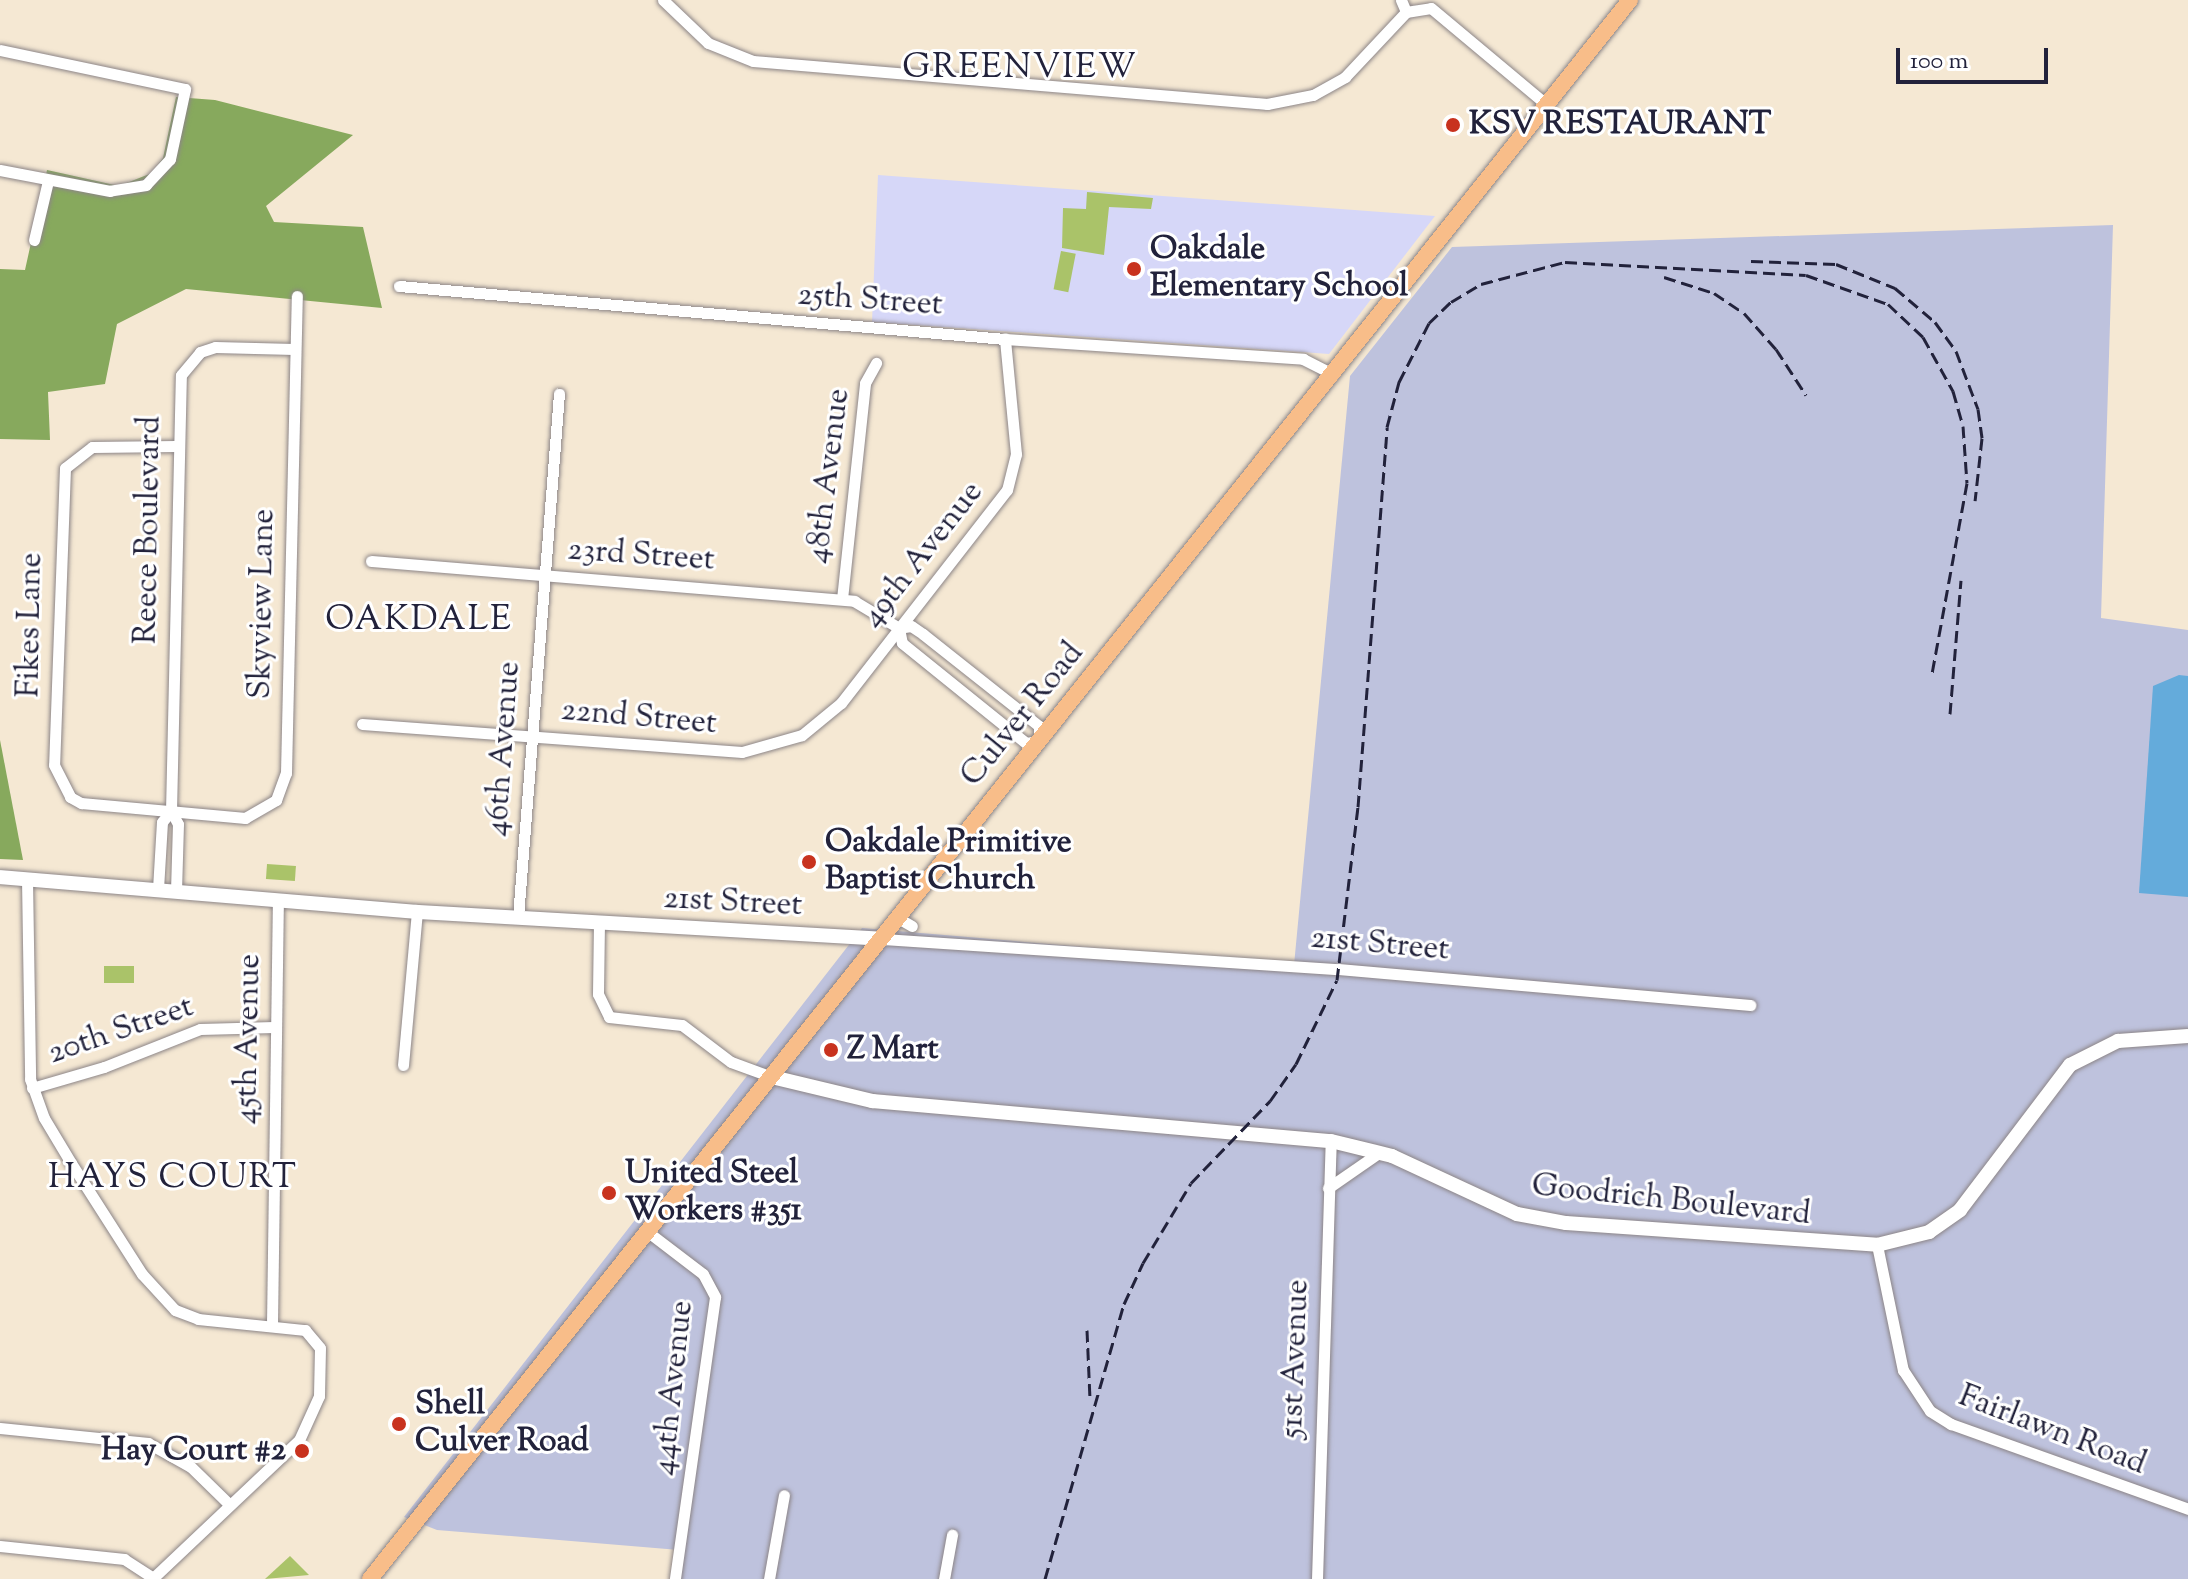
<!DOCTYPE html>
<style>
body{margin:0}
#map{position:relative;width:2188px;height:1579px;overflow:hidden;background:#f5e8d3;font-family:"Sorts Mill Goudy",serif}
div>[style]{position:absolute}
.built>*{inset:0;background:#d6d7f8}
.industrial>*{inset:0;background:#bec2dd}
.green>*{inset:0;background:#aac369;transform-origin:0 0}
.forest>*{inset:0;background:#87a95d}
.water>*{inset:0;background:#64abdb}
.roads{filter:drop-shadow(0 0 2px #8c8587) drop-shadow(0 0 2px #8c8587)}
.minor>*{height:11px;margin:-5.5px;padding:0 5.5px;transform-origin:5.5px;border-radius:5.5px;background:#fff}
.tertiary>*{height:14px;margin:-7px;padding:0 7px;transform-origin:7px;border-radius:7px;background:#fff}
.primary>*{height:16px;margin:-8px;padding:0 8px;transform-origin:8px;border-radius:8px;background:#f8bd89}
.rail>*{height:3px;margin-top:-1.5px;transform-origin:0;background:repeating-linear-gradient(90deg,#22223b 0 12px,transparent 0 18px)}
.dots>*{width:22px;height:22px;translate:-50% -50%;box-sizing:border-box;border:4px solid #fff;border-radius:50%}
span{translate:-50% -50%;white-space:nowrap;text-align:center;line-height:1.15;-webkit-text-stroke:6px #fff;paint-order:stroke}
.poi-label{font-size:32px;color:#22223b;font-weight:700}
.left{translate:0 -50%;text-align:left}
.right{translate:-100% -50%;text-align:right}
.street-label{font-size:32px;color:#22223b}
.neighbourhood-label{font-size:34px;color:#22223b;letter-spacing:2px}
.scale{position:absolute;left:1896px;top:48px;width:152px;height:36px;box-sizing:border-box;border:4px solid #22223b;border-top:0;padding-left:10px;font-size:24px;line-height:28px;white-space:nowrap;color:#22223b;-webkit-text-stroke:6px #fff;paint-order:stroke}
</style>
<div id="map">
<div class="built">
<div style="clip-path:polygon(878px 175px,1435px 216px,1329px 354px,872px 322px)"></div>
</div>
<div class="industrial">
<div style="clip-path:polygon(2113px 225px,2101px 618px,2188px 630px,2188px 1579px,675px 1579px,679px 1550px,437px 1530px,404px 1517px,862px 928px,1294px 965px,1350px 376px,1452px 247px)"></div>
</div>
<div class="green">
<div style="clip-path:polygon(1087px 192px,1153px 198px,1151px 209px,1109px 207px,1104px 255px,1062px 248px,1063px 208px,1086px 209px)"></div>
<div style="left:1061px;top:251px;width:15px;height:39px;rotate:11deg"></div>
<div style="left:267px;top:864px;width:29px;height:15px;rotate:4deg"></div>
<div style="left:104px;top:966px;width:30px;height:17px"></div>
<div style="clip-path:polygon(290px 1556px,309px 1575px,265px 1579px)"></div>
</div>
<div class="forest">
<div style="clip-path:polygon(176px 97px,215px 100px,353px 135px,266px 206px,274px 222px,363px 227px,382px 308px,186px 289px,117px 324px,105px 384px,48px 392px,50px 440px,0 439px,0 269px,25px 270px,47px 170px,119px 186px,152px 173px,163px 158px)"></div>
<div style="clip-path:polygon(0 740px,23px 860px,0 859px)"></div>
</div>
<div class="water">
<div style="clip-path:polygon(2179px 675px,2188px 676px,2188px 897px,2139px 893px,2153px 686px)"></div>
</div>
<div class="roads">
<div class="minor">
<div style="left:663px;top:0;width:62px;rotate:43.7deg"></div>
<div style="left:708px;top:43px;width:48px;rotate:21.8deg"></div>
<div style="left:753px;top:61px;width:516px;rotate:4.78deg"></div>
<div style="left:1267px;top:104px;width:47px;rotate:-11.1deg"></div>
<div style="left:1313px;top:95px;width:37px;rotate:-29deg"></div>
<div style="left:1345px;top:77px;width:89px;rotate:-46.8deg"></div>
<div style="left:1401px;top:0;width:13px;rotate:67deg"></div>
<div style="left:1406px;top:12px;width:25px;rotate:-9deg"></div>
<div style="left:1431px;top:8px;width:150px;rotate:39.9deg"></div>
<div style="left:0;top:50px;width:189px;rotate:11.9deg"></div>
<div style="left:185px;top:89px;width:72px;rotate:102.1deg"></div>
<div style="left:170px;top:159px;width:35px;rotate:133deg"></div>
<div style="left:146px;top:185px;width:36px;rotate:171deg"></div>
<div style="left:110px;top:191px;width:112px;rotate:-169.2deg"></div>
<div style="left:34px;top:240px;width:61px;rotate:-76.7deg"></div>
<div style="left:399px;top:286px;width:608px;rotate:5deg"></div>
<div style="left:1005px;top:339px;width:299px;rotate:3.8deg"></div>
<div style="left:1303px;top:359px;width:34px;rotate:27deg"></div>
<div style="left:176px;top:446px;width:84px;rotate:179.3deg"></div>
<div style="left:92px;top:447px;width:34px;rotate:142deg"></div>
<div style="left:65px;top:468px;width:297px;rotate:92.1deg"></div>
<div style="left:54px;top:765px;width:36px;rotate:63deg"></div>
<div style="left:70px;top:797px;width:13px;rotate:29deg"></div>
<div style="left:81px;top:803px;width:165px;rotate:5.2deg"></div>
<div style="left:245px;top:818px;width:36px;rotate:-30deg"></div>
<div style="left:276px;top:800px;width:29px;rotate:-70deg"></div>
<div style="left:286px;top:773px;width:477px;rotate:-88.7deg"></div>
<div style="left:371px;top:561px;width:485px;rotate:4.7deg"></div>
<div style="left:854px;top:601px;width:52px;rotate:31deg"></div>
<div style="left:899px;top:628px;width:15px;rotate:79deg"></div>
<div style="left:902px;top:643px;width:159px;rotate:38.9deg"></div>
<div style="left:1026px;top:743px;width:13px;rotate:-9deg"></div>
<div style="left:1039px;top:741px;width:15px;rotate:-90deg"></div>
<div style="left:1039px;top:726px;width:148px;rotate:-141.6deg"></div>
<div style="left:923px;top:634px;width:14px;rotate:-146deg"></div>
<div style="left:911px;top:626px;width:12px;rotate:171deg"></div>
<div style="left:842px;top:599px;width:217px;rotate:-83.9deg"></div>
<div style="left:865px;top:383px;width:23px;rotate:-61deg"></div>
<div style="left:362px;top:724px;width:381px;rotate:4.2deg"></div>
<div style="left:742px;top:752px;width:62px;rotate:-15.8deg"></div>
<div style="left:802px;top:735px;width:50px;rotate:-39.4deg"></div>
<div style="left:841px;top:703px;width:270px;rotate:-52.1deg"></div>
<div style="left:1007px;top:490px;width:37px;rotate:-76deg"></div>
<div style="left:1016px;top:454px;width:116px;rotate:-95.5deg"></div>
<div style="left:27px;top:879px;width:200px;rotate:89.1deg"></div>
<div style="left:30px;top:1079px;width:41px;rotate:70.3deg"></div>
<div style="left:44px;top:1118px;width:52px;rotate:59deg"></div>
<div style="left:71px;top:1163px;width:132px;rotate:57.4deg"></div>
<div style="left:142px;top:1274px;width:49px;rotate:47.5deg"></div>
<div style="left:175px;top:1310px;width:25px;rotate:21deg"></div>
<div style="left:198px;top:1319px;width:108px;rotate:5.9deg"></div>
<div style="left:305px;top:1330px;width:23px;rotate:50deg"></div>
<div style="left:320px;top:1348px;width:48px;rotate:91.2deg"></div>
<div style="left:319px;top:1396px;width:48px;rotate:114.4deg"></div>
<div style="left:299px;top:1440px;width:202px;rotate:136.6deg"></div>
<div style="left:158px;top:889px;width:67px;rotate:-86.6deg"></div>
<div style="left:162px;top:822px;width:14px;rotate:-51deg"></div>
<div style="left:176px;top:891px;width:67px;rotate:-88.3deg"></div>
<div style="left:178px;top:824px;width:15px;rotate:-118deg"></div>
<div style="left:171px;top:811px;width:436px;rotate:-88.7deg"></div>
<div style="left:181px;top:375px;width:30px;rotate:-50deg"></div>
<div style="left:200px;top:352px;width:16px;rotate:-18deg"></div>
<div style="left:215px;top:347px;width:79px;rotate:1.5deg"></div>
<div style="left:518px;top:917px;width:525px;rotate:-85.52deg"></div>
<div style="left:898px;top:918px;width:16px;rotate:30deg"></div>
<div style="left:599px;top:922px;width:72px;rotate:90.8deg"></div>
<div style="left:598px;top:994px;width:25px;rotate:64deg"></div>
<div style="left:609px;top:1017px;width:73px;rotate:6.3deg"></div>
<div style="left:682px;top:1025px;width:61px;rotate:37.1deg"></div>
<div style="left:731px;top:1062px;width:44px;rotate:20.1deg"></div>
<div style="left:883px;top:939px;width:456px;rotate:3.8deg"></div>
<div style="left:1338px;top:969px;width:414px;rotate:5deg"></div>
<div style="left:403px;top:1065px;width:154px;rotate:-84.8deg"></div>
<div style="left:32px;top:1088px;width:75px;rotate:-16.3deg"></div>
<div style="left:104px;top:1067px;width:103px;rotate:-21.6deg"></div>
<div style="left:200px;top:1029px;width:74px;rotate:-1.5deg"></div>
<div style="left:1328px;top:1188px;width:63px;rotate:-34.7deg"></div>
<div style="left:648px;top:1232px;width:69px;rotate:37.4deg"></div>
<div style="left:703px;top:1274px;width:26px;rotate:62deg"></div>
<div style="left:715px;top:1297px;width:285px;rotate:98.1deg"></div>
<div style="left:1877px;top:1245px;width:128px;rotate:78.3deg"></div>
<div style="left:1903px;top:1370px;width:49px;rotate:56.6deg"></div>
<div style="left:1930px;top:1411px;width:25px;rotate:32deg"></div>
<div style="left:1951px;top:1424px;width:252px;rotate:19.7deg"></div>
<div style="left:272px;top:1324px;width:425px;rotate:-89.2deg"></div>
<div style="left:0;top:1428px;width:149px;rotate:5.8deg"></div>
<div style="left:148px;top:1443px;width:49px;rotate:29.2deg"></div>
<div style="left:191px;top:1467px;width:54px;rotate:44.3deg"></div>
<div style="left:0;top:1546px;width:125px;rotate:6deg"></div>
<div style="left:124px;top:1559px;width:37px;rotate:33deg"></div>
<div style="left:769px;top:1579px;width:85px;rotate:-79.9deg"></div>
<div style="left:944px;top:1579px;width:45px;rotate:-79.7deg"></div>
<div style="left:1317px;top:1579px;width:438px;rotate:-88.2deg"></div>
</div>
<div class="tertiary">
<div style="left:0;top:877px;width:418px;rotate:4.8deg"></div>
<div style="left:417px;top:912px;width:467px;rotate:3.3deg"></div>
<div style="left:772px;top:1077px;width:103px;rotate:13.5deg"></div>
<div style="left:872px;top:1101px;width:461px;rotate:5deg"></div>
<div style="left:1331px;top:1141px;width:63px;rotate:13.8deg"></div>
<div style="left:1392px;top:1156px;width:138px;rotate:24.9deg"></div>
<div style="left:1517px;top:1214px;width:50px;rotate:10.4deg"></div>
<div style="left:1566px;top:1223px;width:312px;rotate:4deg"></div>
<div style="left:1877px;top:1245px;width:54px;rotate:-14deg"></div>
<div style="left:1929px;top:1232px;width:38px;rotate:-35deg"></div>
<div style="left:1960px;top:1210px;width:182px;rotate:-52.8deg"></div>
<div style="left:2070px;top:1065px;width:54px;rotate:-26.6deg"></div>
<div style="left:2118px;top:1041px;width:70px;rotate:-4.1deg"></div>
</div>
<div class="primary">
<div style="left:370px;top:1579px;width:2020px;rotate:-51.41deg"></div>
</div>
</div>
<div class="rail">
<div style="left:1751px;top:261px;width:85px;rotate:2deg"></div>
<div style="left:1836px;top:264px;width:64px;rotate:22.1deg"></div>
<div style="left:1895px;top:288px;width:52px;rotate:40.4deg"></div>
<div style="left:1935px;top:322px;width:36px;rotate:54deg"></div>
<div style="left:1956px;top:351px;width:62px;rotate:69.2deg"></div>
<div style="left:1978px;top:409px;width:29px;rotate:82deg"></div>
<div style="left:1982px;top:438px;width:63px;rotate:96.3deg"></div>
<div style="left:1664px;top:277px;width:52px;rotate:17.7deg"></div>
<div style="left:1714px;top:293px;width:36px;rotate:34deg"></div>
<div style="left:1744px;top:313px;width:48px;rotate:48.4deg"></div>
<div style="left:1776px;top:349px;width:55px;rotate:56.9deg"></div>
<div style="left:1950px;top:714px;width:134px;rotate:-85.3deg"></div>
<div style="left:1087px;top:1330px;width:69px;rotate:87.5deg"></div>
<div style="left:1045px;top:1579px;width:286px;rotate:-74deg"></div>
<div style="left:1124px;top:1304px;width:45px;rotate:-65.1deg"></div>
<div style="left:1143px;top:1263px;width:93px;rotate:-59deg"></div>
<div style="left:1191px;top:1183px;width:114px;rotate:-46.1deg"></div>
<div style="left:1270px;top:1101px;width:45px;rotate:-54.9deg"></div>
<div style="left:1296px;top:1064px;width:93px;rotate:-64deg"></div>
<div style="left:1337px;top:980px;width:174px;rotate:-83.1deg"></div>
<div style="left:1358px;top:807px;width:381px;rotate:-85.6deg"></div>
<div style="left:1387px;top:427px;width:47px;rotate:-75.1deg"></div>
<div style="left:1399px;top:382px;width:66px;rotate:-63deg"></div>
<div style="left:1429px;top:323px;width:30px;rotate:-44deg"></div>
<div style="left:1451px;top:302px;width:35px;rotate:-31deg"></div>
<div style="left:1481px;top:284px;width:87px;rotate:-14.7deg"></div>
<div style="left:1565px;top:262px;width:241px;rotate:3.1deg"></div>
<div style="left:1806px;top:275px;width:87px;rotate:19.5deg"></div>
<div style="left:1888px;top:304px;width:48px;rotate:43.3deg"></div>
<div style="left:1923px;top:337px;width:62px;rotate:60.9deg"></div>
<div style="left:1953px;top:391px;width:36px;rotate:74deg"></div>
<div style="left:1963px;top:426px;width:57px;rotate:86deg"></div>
<div style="left:1967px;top:483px;width:194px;rotate:100.4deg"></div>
</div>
<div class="dots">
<div style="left:1453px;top:125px;background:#c8321e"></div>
<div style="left:1134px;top:269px;background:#c8321e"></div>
<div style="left:809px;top:862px;background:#c8321e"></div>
<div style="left:831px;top:1050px;background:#c8321e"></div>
<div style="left:609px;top:1193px;background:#c8321e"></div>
<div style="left:399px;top:1424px;background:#c8321e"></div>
<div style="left:302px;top:1451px;background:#c8321e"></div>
</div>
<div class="poi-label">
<span class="left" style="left:1469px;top:125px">KSV RESTAURANT</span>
<span class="left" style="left:1150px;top:269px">Oakdale<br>Elementary School</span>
<span class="left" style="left:825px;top:862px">Oakdale Primitive<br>Baptist Church</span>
<span class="left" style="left:847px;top:1050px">Z Mart</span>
<span class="left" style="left:625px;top:1193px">United Steel<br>Workers #351</span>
<span class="left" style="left:415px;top:1424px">Shell<br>Culver Road</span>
<span class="right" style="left:286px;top:1451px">Hay Court #2</span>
</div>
<div class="street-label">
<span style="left:870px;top:301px;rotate:4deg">25th Street</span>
<span style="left:829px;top:476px;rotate:-83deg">48th Avenue</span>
<span style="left:149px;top:530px;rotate:-89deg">Reece Boulevard</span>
<span style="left:923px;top:555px;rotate:-52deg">49th Avenue</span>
<span style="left:641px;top:556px;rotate:4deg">23rd Street</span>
<span style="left:263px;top:604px;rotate:-89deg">Skyview Lane</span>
<span style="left:31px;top:625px;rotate:-89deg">Fikes Lane</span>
<span style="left:1023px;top:715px;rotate:-51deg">Culver Road</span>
<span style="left:639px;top:718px;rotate:5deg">22nd Street</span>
<span style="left:504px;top:749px;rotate:-86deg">46th Avenue</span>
<span style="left:733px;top:903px;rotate:3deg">21st Street</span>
<span style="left:1380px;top:945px;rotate:5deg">21st Street</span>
<span style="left:121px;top:1031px;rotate:-19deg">20th Street</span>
<span style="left:249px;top:1039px;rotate:-89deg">45th Avenue</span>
<span style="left:1671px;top:1201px;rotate:6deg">Goodrich Boulevard</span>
<span style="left:1296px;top:1359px;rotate:-88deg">51st Avenue</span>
<span style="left:674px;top:1388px;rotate:-84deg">44th Avenue</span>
<span style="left:2052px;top:1431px;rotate:21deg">Fairlawn Road</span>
</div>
<div class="neighbourhood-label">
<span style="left:1020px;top:69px">GREENVIEW</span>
<span style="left:419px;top:621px">OAKDALE</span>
<span style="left:173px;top:1179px">HAYS COURT</span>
</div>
<div class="scale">100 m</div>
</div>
